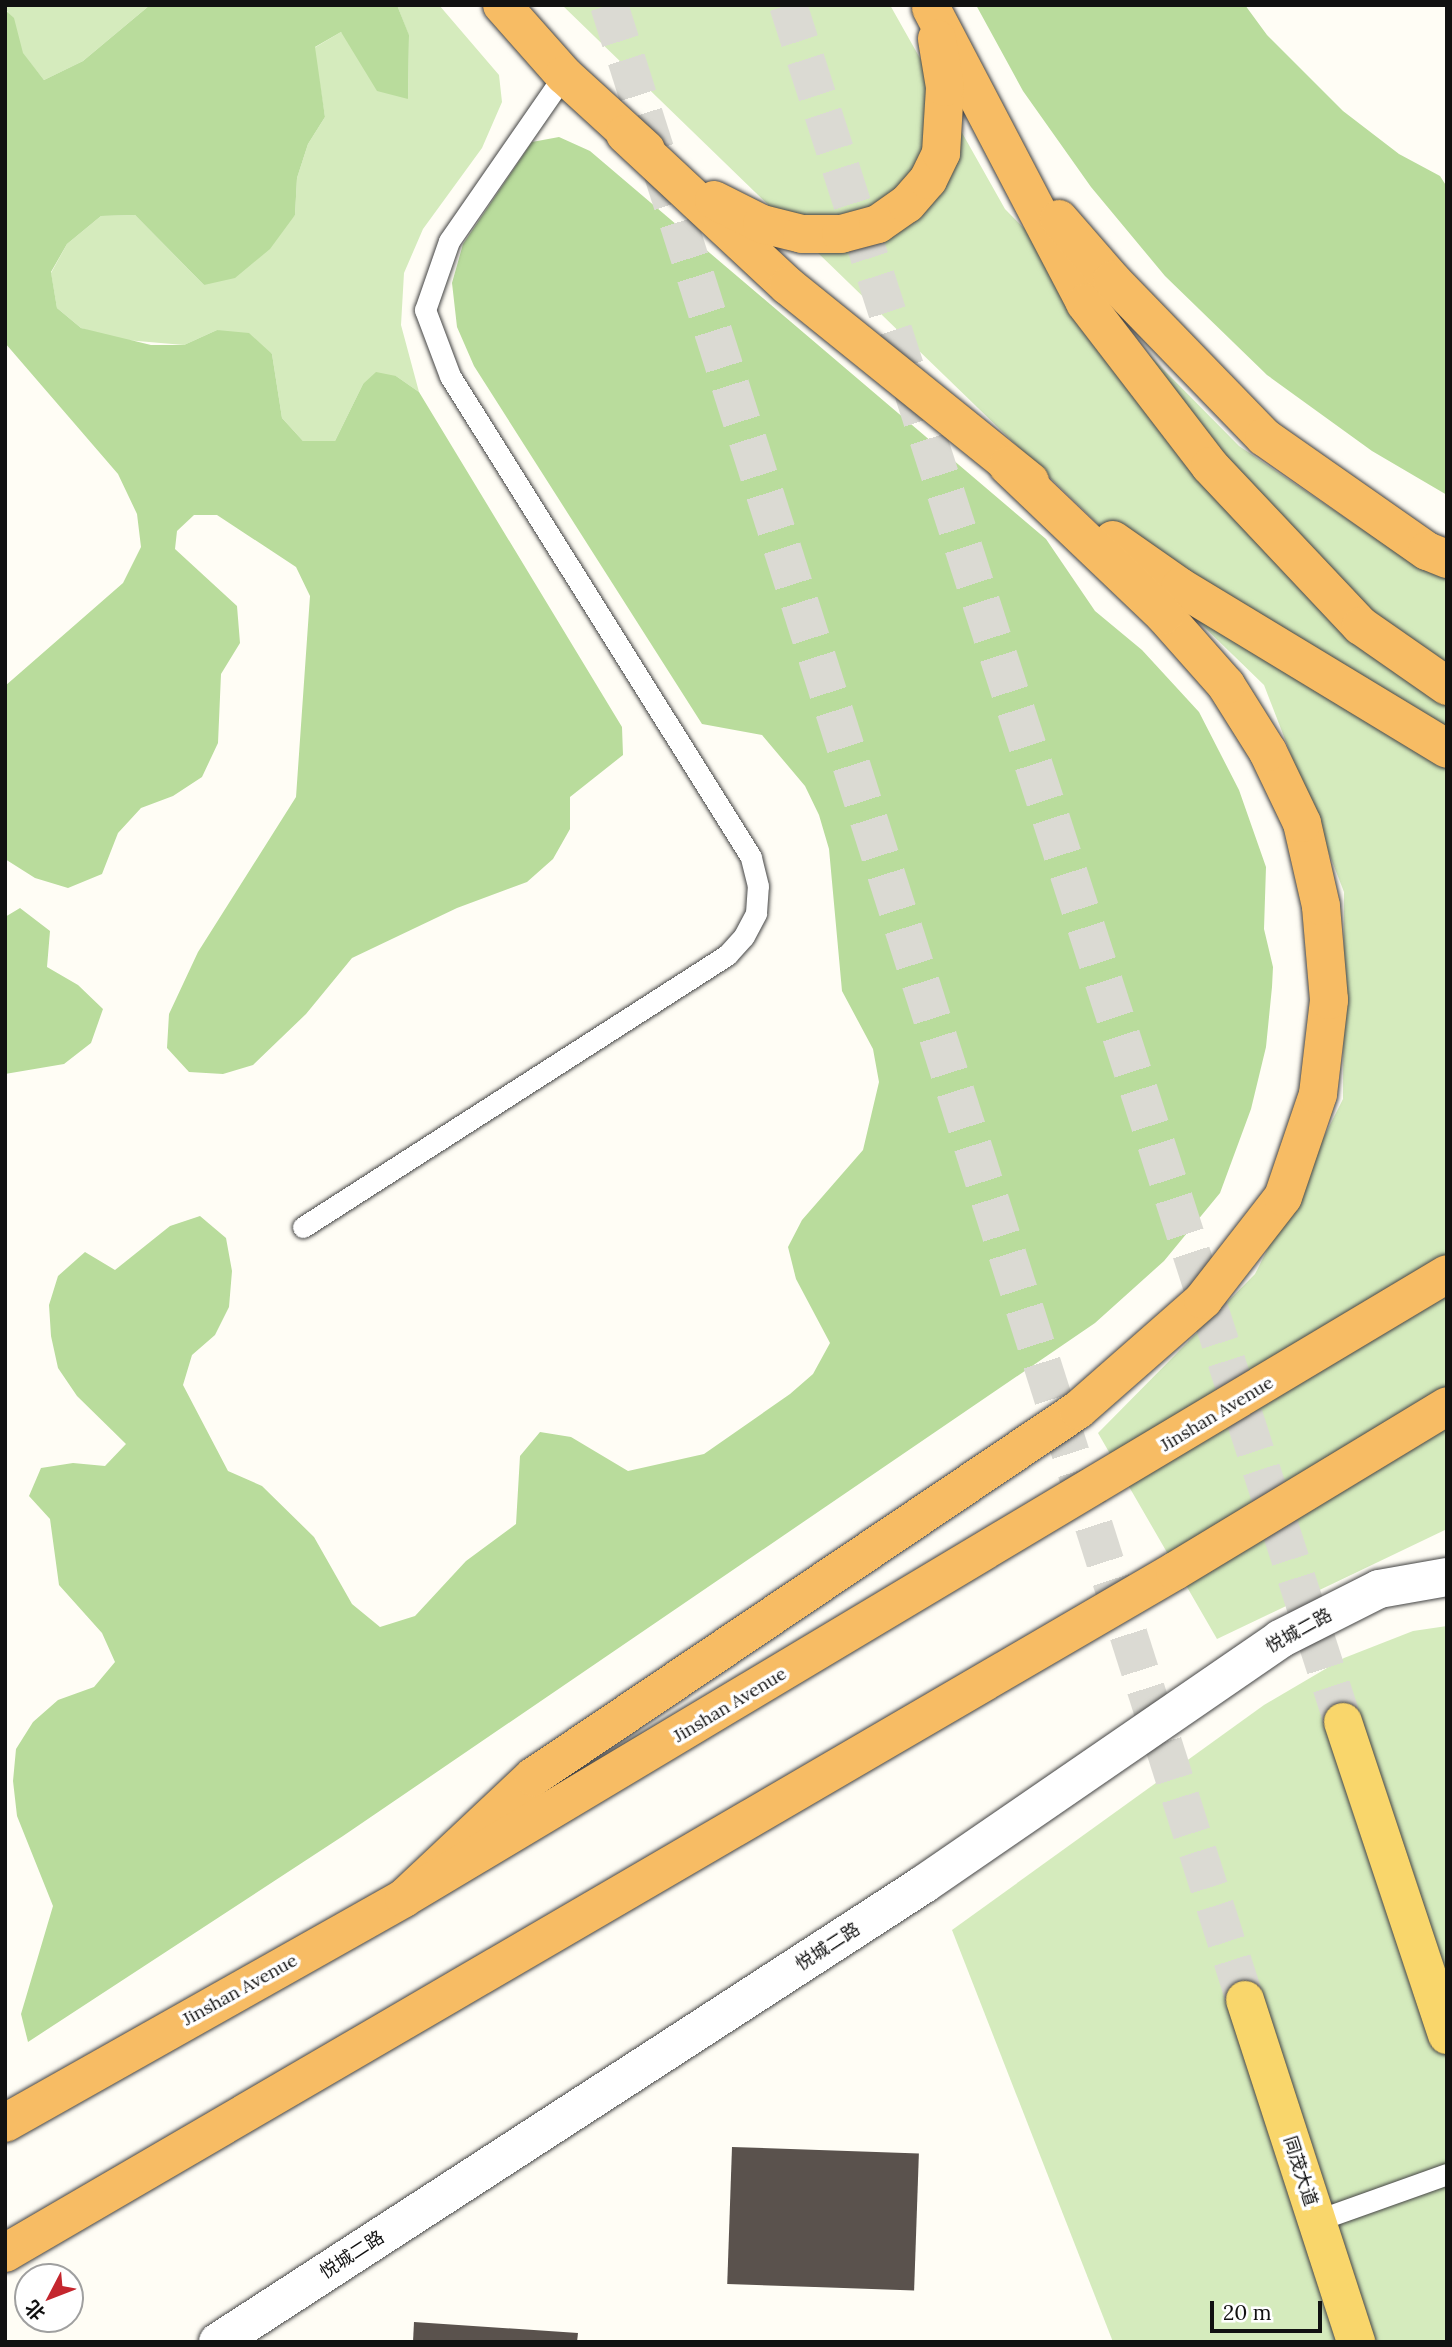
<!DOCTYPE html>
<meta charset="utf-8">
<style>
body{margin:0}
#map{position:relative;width:1452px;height:2347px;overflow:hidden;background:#fffdf5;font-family:Lora,"Noto Sans SC",serif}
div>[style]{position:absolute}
.green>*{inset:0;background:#d5ebbd}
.forest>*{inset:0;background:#b9dc9c}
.building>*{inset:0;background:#5a524d;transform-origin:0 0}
.primary-tunnel>*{height:38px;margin-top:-19px;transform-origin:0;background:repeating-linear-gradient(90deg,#dbdad3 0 38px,transparent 0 57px)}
.roads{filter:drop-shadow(0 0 2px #444) drop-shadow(0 0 2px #444)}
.service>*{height:21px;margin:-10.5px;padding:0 10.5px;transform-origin:10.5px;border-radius:10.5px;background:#fff}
.tertiary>*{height:38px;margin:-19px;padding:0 19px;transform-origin:19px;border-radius:19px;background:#fff}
.primary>*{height:38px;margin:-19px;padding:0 19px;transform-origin:19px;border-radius:19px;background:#f9d66b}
.trunk>*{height:38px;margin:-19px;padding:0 19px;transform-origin:19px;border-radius:19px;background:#f7bc64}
span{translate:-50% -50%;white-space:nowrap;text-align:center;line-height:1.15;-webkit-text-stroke:7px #fff;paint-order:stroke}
.street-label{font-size:18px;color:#111}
.frame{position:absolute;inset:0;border:7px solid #111;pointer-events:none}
.north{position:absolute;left:14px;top:2263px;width:70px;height:70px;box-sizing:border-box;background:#fff;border:2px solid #a0a0a0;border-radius:50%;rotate:228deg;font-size:19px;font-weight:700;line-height:28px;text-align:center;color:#111}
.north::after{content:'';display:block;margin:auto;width:24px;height:32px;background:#c4262e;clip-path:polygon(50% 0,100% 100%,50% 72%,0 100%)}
.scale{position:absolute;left:1210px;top:2301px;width:112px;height:32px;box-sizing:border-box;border:4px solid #111;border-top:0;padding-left:9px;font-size:21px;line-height:24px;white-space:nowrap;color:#111;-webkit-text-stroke:5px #fff;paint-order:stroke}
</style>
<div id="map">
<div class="green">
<div style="clip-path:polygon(5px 5px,150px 5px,83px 61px,44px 80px,22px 53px)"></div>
<div style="clip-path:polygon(397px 5px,439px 5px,499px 75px,502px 102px,482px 148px,423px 229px,404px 273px,401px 325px,419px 392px,396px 376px,363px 384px,335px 441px,303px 441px,282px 418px,272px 354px,217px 330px,184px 345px,114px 339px,81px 328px,57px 308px,51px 273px,67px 244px,101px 216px,135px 215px,204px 285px,295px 215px,297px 178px,308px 144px,325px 117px,314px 48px,341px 32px,408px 99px,409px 36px)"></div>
<div style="clip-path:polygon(562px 5px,890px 5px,1005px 209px,1239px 446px,1399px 554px,1447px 577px,1447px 1529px,1217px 1639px,1098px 1433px,1255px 1274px,1343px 1099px,1344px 892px,1264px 685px)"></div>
<div style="clip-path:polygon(1447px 1626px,1447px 2342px,1113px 2342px,952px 1930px,1264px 1705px,1344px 1658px,1413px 1631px)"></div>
</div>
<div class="forest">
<div style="clip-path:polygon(150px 5px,397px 5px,409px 35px,408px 99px,377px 91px,341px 32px,315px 47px,325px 117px,308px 144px,297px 178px,295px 215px,270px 249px,235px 278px,204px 285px,135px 215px,101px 216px,67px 244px,51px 272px,57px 308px,81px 328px,151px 345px,184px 345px,217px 330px,249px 333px,272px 354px,282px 418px,303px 441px,335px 441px,363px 384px,376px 372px,396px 376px,419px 392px,622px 727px,623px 755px,570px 797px,570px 829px,553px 859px,527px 882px,457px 908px,352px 958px,306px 1014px,253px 1065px,223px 1074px,189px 1072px,167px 1048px,169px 1014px,198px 952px,296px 797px,310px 596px,296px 567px,217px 515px,194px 515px,177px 531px,175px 549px,237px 606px,240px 643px,221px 674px,218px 743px,202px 777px,173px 796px,141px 808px,118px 833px,102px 874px,68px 888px,35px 878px,5px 859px,5px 686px,123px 583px,141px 547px,137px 514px,118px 474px,5px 343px,5px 10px,14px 18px,23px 53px,44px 80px,83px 61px)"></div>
<div style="clip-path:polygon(976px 5px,1245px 5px,1267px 35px,1343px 111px,1399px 154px,1440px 176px,1447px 187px,1447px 495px,1372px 451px,1267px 375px,1165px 276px,1091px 187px,1023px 91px)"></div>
<div style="clip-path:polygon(559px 137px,590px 151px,1046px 539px,1095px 611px,1142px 650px,1199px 712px,1239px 790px,1266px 867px,1264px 929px,1273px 967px,1272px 987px,1266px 1047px,1251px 1109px,1220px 1193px,1164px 1261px,1095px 1323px,343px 1836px,28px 2042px,21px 2014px,53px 1906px,17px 1816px,13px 1781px,16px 1749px,33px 1722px,58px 1700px,94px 1687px,115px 1662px,102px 1633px,59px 1585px,50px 1519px,29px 1496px,41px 1468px,73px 1463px,105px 1466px,126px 1444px,77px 1396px,58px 1368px,51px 1336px,49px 1305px,58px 1276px,85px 1252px,115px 1270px,170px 1226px,200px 1216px,226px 1238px,232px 1271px,229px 1307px,215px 1335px,192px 1355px,183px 1385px,228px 1471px,262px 1486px,314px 1537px,352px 1604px,380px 1627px,415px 1616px,466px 1561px,516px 1524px,520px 1456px,540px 1432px,571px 1437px,628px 1471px,704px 1454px,790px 1394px,813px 1374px,830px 1343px,796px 1279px,788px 1247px,802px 1220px,863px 1150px,879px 1082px,873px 1049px,842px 991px,829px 849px,819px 815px,805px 786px,762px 735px,702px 724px,474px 366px,457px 327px,452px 283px,463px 244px,532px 142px)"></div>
<div style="clip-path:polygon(20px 908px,50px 931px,47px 967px,78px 985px,103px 1009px,91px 1043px,64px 1064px,5px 1074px,5px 917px)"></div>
</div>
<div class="building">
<div style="left:732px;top:2147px;width:187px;height:137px;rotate:2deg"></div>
<div style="clip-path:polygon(414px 2322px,578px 2333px,577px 2342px,413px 2342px)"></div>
</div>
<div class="primary-tunnel">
<div style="left:609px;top:5px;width:2094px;rotate:72.32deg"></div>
<div style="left:788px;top:5px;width:1804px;rotate:72.09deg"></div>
</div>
<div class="roads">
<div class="service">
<div style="left:303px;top:1227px;width:504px;rotate:-32.68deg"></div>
<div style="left:727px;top:955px;width:25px;rotate:-48deg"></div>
<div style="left:744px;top:936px;width:26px;rotate:-62deg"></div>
<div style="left:756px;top:913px;width:27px;rotate:-86deg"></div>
<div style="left:758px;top:886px;width:30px;rotate:-104deg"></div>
<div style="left:751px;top:857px;width:567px;rotate:-122.04deg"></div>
<div style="left:450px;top:376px;width:71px;rotate:-110.7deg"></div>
<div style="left:425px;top:310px;width:73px;rotate:-70.8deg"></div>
<div style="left:449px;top:241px;width:202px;rotate:-55.3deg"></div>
<div style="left:1315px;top:2221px;width:140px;rotate:-19.6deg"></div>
</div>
<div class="tertiary">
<div style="left:218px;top:2342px;width:842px;rotate:-32.97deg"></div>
<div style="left:924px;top:1884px;width:432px;rotate:-34.5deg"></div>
<div style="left:1280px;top:1639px;width:111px;rotate:-26.8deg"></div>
<div style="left:1379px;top:1589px;width:69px;rotate:-10deg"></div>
</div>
<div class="primary">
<div style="left:1343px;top:1722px;width:330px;rotate:71.6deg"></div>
<div style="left:1245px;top:2000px;width:360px;rotate:72deg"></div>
</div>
<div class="trunk">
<div style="left:502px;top:5px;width:94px;rotate:48.5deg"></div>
<div style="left:564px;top:75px;width:111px;rotate:42.4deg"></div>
<div style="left:931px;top:8px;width:333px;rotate:62.4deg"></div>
<div style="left:1085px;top:303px;width:205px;rotate:52.5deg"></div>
<div style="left:1210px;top:466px;width:220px;rotate:46.7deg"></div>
<div style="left:1361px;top:626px;width:105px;rotate:34.9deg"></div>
<div style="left:625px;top:134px;width:223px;rotate:43deg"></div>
<div style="left:788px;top:286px;width:311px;rotate:38.9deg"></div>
<div style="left:714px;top:200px;width:54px;rotate:26.6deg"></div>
<div style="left:762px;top:224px;width:41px;rotate:14deg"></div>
<div style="left:802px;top:234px;width:39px"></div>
<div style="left:841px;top:234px;width:38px;rotate:-15deg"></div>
<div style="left:878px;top:224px;width:35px;rotate:-35deg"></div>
<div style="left:907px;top:204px;width:32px;rotate:-49deg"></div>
<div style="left:928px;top:180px;width:30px;rotate:-64deg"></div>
<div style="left:941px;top:153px;width:66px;rotate:-86.5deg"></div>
<div style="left:945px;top:87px;width:49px;rotate:-99.5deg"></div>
<div style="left:1059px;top:219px;width:81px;rotate:49deg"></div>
<div style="left:1112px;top:280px;width:219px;rotate:45.9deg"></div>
<div style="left:1264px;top:437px;width:199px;rotate:35deg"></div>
<div style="left:1427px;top:551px;width:22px;rotate:22deg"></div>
<div style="left:1113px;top:540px;width:82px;rotate:35deg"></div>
<div style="left:1180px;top:587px;width:312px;rotate:31.2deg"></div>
<div style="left:404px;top:1898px;width:177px;rotate:-43.2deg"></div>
<div style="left:533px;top:1777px;width:657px;rotate:-33.96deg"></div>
<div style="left:1078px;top:1410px;width:167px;rotate:-41.3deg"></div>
<div style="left:1203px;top:1300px;width:130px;rotate:-52.2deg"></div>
<div style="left:1283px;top:1197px;width:109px;rotate:-71.2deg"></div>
<div style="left:1318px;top:1094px;width:95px;rotate:-83.3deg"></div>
<div style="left:1329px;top:1000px;width:94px;rotate:-94.9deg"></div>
<div style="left:1321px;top:906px;width:85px;rotate:-102.9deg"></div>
<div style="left:1302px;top:823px;width:79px;rotate:-115.6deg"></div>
<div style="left:1268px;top:752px;width:79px;rotate:-122.1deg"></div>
<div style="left:1226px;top:685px;width:94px;rotate:-131.5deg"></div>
<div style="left:1164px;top:615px;width:216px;rotate:-136.3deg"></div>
<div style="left:5px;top:2123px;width:458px;rotate:-29.4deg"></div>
<div style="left:404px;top:1898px;width:1215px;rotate:-30.89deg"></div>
<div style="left:5px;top:2253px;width:1354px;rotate:-30.24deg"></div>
<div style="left:1175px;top:1571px;width:318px;rotate:-31.2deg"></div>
</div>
</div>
<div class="street-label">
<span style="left:1217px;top:1414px;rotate:-31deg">Jinshan Avenue</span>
<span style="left:1299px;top:1631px;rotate:-29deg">悦城二路</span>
<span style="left:730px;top:1705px;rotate:-31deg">Jinshan Avenue</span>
<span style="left:828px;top:1947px;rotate:-33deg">悦城二路</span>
<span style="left:240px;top:1990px;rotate:-29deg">Jinshan Avenue</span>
<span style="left:1300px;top:2171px;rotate:72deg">同茂大道</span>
<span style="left:352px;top:2255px;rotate:-33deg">悦城二路</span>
</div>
<div class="frame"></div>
<div class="north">北</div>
<div class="scale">20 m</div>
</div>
